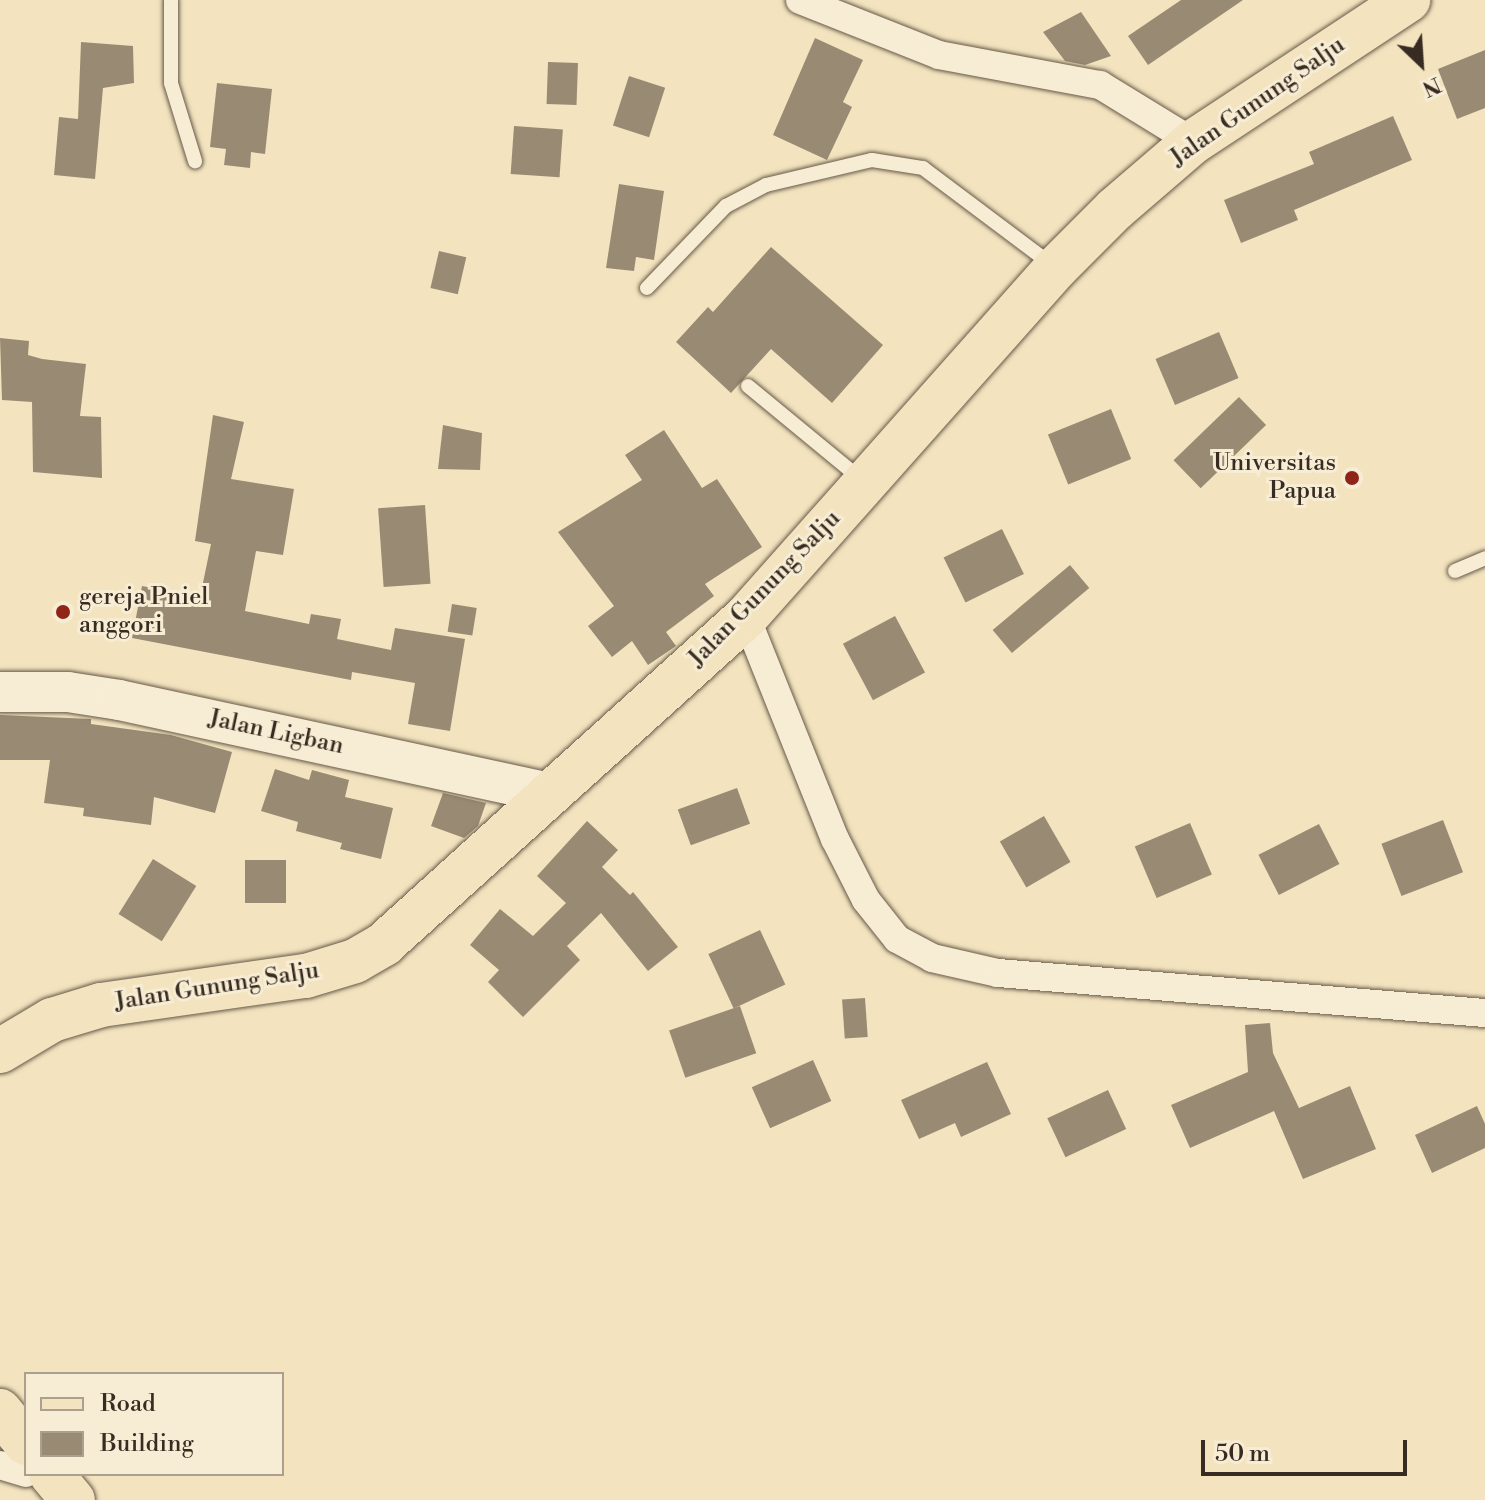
<!DOCTYPE html>
<style>
body{margin:0}
#map{position:relative;width:1485px;height:1500px;overflow:hidden;background:#f3e4bf;font-family:"Libre Bodoni",serif}
div>[style]{position:absolute}
.building>*{inset:0;background:#998b73;transform-origin:0 0}
.roads{filter:drop-shadow(0 0 2px #675948) drop-shadow(0 0 2px #675948)}
.service>*{height:14px;margin:-7px;padding:0 7px;transform-origin:7px;border-radius:7px;background:#f7edd5}
.minor>*{height:28px;margin:-14px;padding:0 14px;transform-origin:14px;border-radius:14px;background:#f7edd5}
.secondary>*{height:40px;margin:-20px;padding:0 20px;transform-origin:20px;border-radius:20px;background:#f7edd5}
.primary>*{height:44px;margin:-22px;padding:0 22px;transform-origin:22px;border-radius:22px;background:#f3e4bf}
.dots>*{width:22px;height:22px;translate:-50% -50%;box-sizing:border-box;border:4px solid #f7edd5;border-radius:50%}
span{translate:-50% -50%;white-space:nowrap;text-align:center;line-height:1.15;-webkit-text-stroke:6px #f7edd5;paint-order:stroke}
.street-label{font-size:24px;color:#382b21}
.poi-label{font-size:24px;color:#382b21}
.right{translate:-100% -50%;text-align:right}
.left{translate:0 -50%;text-align:left}
.legend{position:absolute;left:24px;top:1372px;width:260px;height:104px;box-sizing:border-box;background:#f7edd5;border:2px solid #ab9f8d;margin:0;padding:10px 14px;list-style:none;font-size:24px;color:#382b21}
.legend li{display:flex;align-items:center;gap:16px;height:40px}
.legend b{width:40px;border:2px solid #ab9f8d}
.north{position:absolute;left:1381px;top:24px;width:80px;height:80px;-webkit-text-stroke:6px #f7edd5;paint-order:stroke;rotate:155deg;font-size:22px;font-weight:700;line-height:32px;text-align:center;color:#382b21}
.north::after{content:'';display:block;margin:auto;width:28px;height:36px;background:#382b21;clip-path:polygon(50% 0,100% 100%,50% 72%,0 100%)}
.scale{position:absolute;left:1201px;top:1440px;width:206px;height:36px;box-sizing:border-box;border:4px solid #382b21;border-top:0;padding-left:10px;font-size:24px;line-height:28px;white-space:nowrap;color:#382b21;-webkit-text-stroke:6px #f7edd5;paint-order:stroke}
</style>
<div id="map">
<div class="building">
<div style="clip-path:polygon(1181px 0,1243px 0,1148px 65px,1128px 36px)"></div>
<div style="clip-path:polygon(1081px 12px,1111px 56px,1085px 65px,1065px 61px,1043px 32px)"></div>
<div style="clip-path:polygon(815px 38px,863px 60px,843px 102px,852px 107px,827px 160px,773px 135px)"></div>
<div style="clip-path:polygon(81px 42px,133px 46px,134px 83px,103px 88px,95px 179px,54px 175px,59px 117px,78px 119px)"></div>
<div style="clip-path:polygon(1485px 50px,1485px 108px,1457px 119px,1438px 69px)"></div>
<div style="left:548px;top:62px;width:30px;height:42px;rotate:2deg"></div>
<div style="left:629px;top:76px;width:38px;height:52px;rotate:18deg"></div>
<div style="clip-path:polygon(217px 83px,272px 89px,265px 154px,251px 152px,250px 168px,224px 165px,226px 149px,210px 147px)"></div>
<div style="clip-path:polygon(1393px 116px,1412px 160px,1294px 210px,1298px 220px,1241px 243px,1224px 200px,1314px 164px,1309px 152px)"></div>
<div style="left:514px;top:126px;width:49px;height:48px;rotate:4deg"></div>
<div style="clip-path:polygon(619px 184px,664px 191px,654px 260px,636px 257px,634px 271px,606px 268px)"></div>
<div style="clip-path:polygon(771px 247px,883px 345px,832px 403px,771px 349px,731px 393px,676px 342px,708px 307px,713px 312px)"></div>
<div style="left:439px;top:251px;width:28px;height:38px;rotate:13deg"></div>
<div style="left:1219px;top:332px;width:50px;height:69px;rotate:67deg"></div>
<div style="clip-path:polygon(0 338px,29px 341px,28px 355px,42px 359px,86px 364px,80px 416px,101px 417px,102px 478px,33px 472px,32px 402px,2px 400px)"></div>
<div style="left:1239px;top:397px;width:39px;height:91px;rotate:46deg"></div>
<div style="left:1111px;top:409px;width:54px;height:68px;rotate:68deg"></div>
<div style="clip-path:polygon(213px 415px,244px 422px,231px 479px,294px 489px,283px 555px,256px 551px,245px 611px,309px 624px,311px 614px,341px 619px,337px 639px,391px 650px,395px 628px,465px 639px,450px 731px,408px 724px,415px 683px,352px 672px,351px 680px,132px 638px,142px 586px,200px 597px,211px 544px,195px 541px)"></div>
<div style="clip-path:polygon(443px 425px,482px 433px,480px 470px,438px 469px)"></div>
<div style="clip-path:polygon(664px 430px,702px 488px,717px 479px,762px 547px,705px 584px,714px 596px,666px 632px,676px 646px,648px 665px,632px 641px,612px 657px,588px 626px,614px 606px,558px 532px,642px 480px,625px 455px)"></div>
<div style="left:425px;top:505px;width:79px;height:47px;rotate:86deg"></div>
<div style="left:1002px;top:529px;width:50px;height:65px;rotate:64deg"></div>
<div style="left:1070px;top:565px;width:30px;height:101px;rotate:50deg"></div>
<div style="left:452px;top:604px;width:25px;height:28px;rotate:9deg"></div>
<div style="left:895px;top:616px;width:64px;height:59px;rotate:62deg"></div>
<div style="clip-path:polygon(0 715px,91px 719px,91px 724px,171px 735px,232px 752px,215px 813px,154px 797px,151px 825px,83px 816px,84px 808px,44px 803px,50px 760px,0 760px)"></div>
<div style="clip-path:polygon(275px 769px,309px 780px,312px 770px,349px 780px,345px 797px,393px 808px,381px 859px,340px 849px,342px 843px,296px 831px,298px 822px,261px 811px)"></div>
<div style="left:737px;top:788px;width:38px;height:63px;rotate:70deg"></div>
<div style="clip-path:polygon(443px 793px,486px 803px,478px 826px,464px 838px,431px 826px)"></div>
<div style="left:1044px;top:816px;width:53px;height:51px;rotate:60deg"></div>
<div style="left:1443px;top:820px;width:56px;height:66px;rotate:69deg"></div>
<div style="clip-path:polygon(587px 821px,618px 850px,602px 867px,630px 895px,633px 892px,678px 947px,648px 971px,601px 913px,567px 946px,580px 960px,523px 1017px,488px 982px,499px 970px,470px 945px,500px 909px,533px 936px,566px 903px,537px 876px)"></div>
<div style="left:1190px;top:823px;width:56px;height:60px;rotate:67deg"></div>
<div style="left:1319px;top:824px;width:45px;height:68px;rotate:63deg"></div>
<div style="left:153px;top:859px;width:51px;height:65px;rotate:32deg"></div>
<div style="left:245px;top:860px;width:41px;height:43px"></div>
<div style="left:760px;top:930px;width:60px;height:57px;rotate:65deg"></div>
<div style="left:865px;top:998px;width:39px;height:23px;rotate:86deg"></div>
<div style="left:740px;top:1006px;width:50px;height:75px;rotate:71deg"></div>
<div style="clip-path:polygon(1270px 1023px,1273px 1053px,1299px 1108px,1350px 1086px,1376px 1149px,1303px 1179px,1274px 1111px,1190px 1148px,1171px 1105px,1248px 1072px,1245px 1025px)"></div>
<div style="left:813px;top:1060px;width:45px;height:67px;rotate:66deg"></div>
<div style="clip-path:polygon(987px 1062px,1011px 1114px,961px 1137px,955px 1123px,919px 1139px,901px 1100px)"></div>
<div style="left:1108px;top:1090px;width:43px;height:67px;rotate:65deg"></div>
<div style="clip-path:polygon(1477px 1106px,1485px 1124px,1485px 1148px,1432px 1173px,1415px 1135px)"></div>
</div>
<div class="roads">
<div class="service">
<div style="left:171px;top:0;width:83px;rotate:90deg"></div>
<div style="left:171px;top:83px;width:82px;rotate:72.9deg"></div>
<div style="left:647px;top:288px;width:114px;rotate:-46.1deg"></div>
<div style="left:726px;top:206px;width:45px;rotate:-27.7deg"></div>
<div style="left:766px;top:185px;width:109px;rotate:-13.3deg"></div>
<div style="left:872px;top:160px;width:52px;rotate:8.9deg"></div>
<div style="left:923px;top:168px;width:161px;rotate:36.9deg"></div>
<div style="left:748px;top:386px;width:148px;rotate:39.5deg"></div>
<div style="left:1455px;top:571px;width:33px;rotate:-23deg"></div>
</div>
<div class="minor">
<div style="left:800px;top:0;width:149px;rotate:21.6deg"></div>
<div style="left:939px;top:55px;width:164px;rotate:10.6deg"></div>
<div style="left:1100px;top:85px;width:109px;rotate:31.5deg"></div>
<div style="left:746px;top:617px;width:239px;rotate:68.2deg"></div>
<div style="left:835px;top:839px;width:68px;rotate:63.1deg"></div>
<div style="left:866px;top:900px;width:50px;rotate:51.5deg"></div>
<div style="left:897px;top:939px;width:40px;rotate:28deg"></div>
<div style="left:932px;top:958px;width:68px;rotate:12.8deg"></div>
<div style="left:998px;top:973px;width:489px;rotate:4.7deg"></div>
<div style="left:0;top:1465px;width:27px;rotate:17deg"></div>
</div>
<div class="secondary">
<div style="left:0;top:692px;width:68px"></div>
<div style="left:68px;top:692px;width:52px;rotate:8.9deg"></div>
<div style="left:119px;top:700px;width:441px;rotate:12.2deg"></div>
</div>
<div class="primary">
<div style="left:0;top:1051px;width:61px;rotate:-30.8deg"></div>
<div style="left:52px;top:1020px;width:51px;rotate:-17deg"></div>
<div style="left:101px;top:1005px;width:207px;rotate:-8.1deg"></div>
<div style="left:306px;top:976px;width:51px;rotate:-17deg"></div>
<div style="left:355px;top:961px;width:34px;rotate:-30deg"></div>
<div style="left:384px;top:944px;width:488px;rotate:-42.1deg"></div>
<div style="left:746px;top:617px;width:467px;rotate:-48.4deg"></div>
<div style="left:1056px;top:268px;width:83px;rotate:-45deg"></div>
<div style="left:1115px;top:209px;width:103px;rotate:-40.7deg"></div>
<div style="left:1193px;top:142px;width:258px;rotate:-33.4deg"></div>
<div style="left:0;top:1411px;width:41px;rotate:50.9deg"></div>
<div style="left:51px;top:1474px;width:34px;rotate:50deg"></div>
</div>
</div>
<div class="dots">
<div style="left:1352px;top:478px;background:#8f2418"></div>
<div style="left:63px;top:612px;background:#8f2418"></div>
</div>
<div class="street-label">
<span style="left:1258px;top:102px;rotate:-35deg">Jalan Gunung Salju</span>
<span style="left:765px;top:589px;rotate:-46deg">Jalan Gunung Salju</span>
<span style="left:276px;top:733px;rotate:12deg">Jalan Ligban</span>
<span style="left:217px;top:987px;rotate:-9deg">Jalan Gunung Salju</span>
</div>
<div class="poi-label">
<span class="right" style="left:1336px;top:478px">Universitas<br>Papua</span>
<span class="left" style="left:79px;top:612px">gereja Pniel<br>anggori</span>
</div>
<ul class="legend">
<li><b style="height:10px;background:#f3e4bf"></b>Road</li>
<li><b style="height:22px;background:#998b73"></b>Building</li>
</ul>
<div class="north">N</div>
<div class="scale">50 m</div>
</div>
